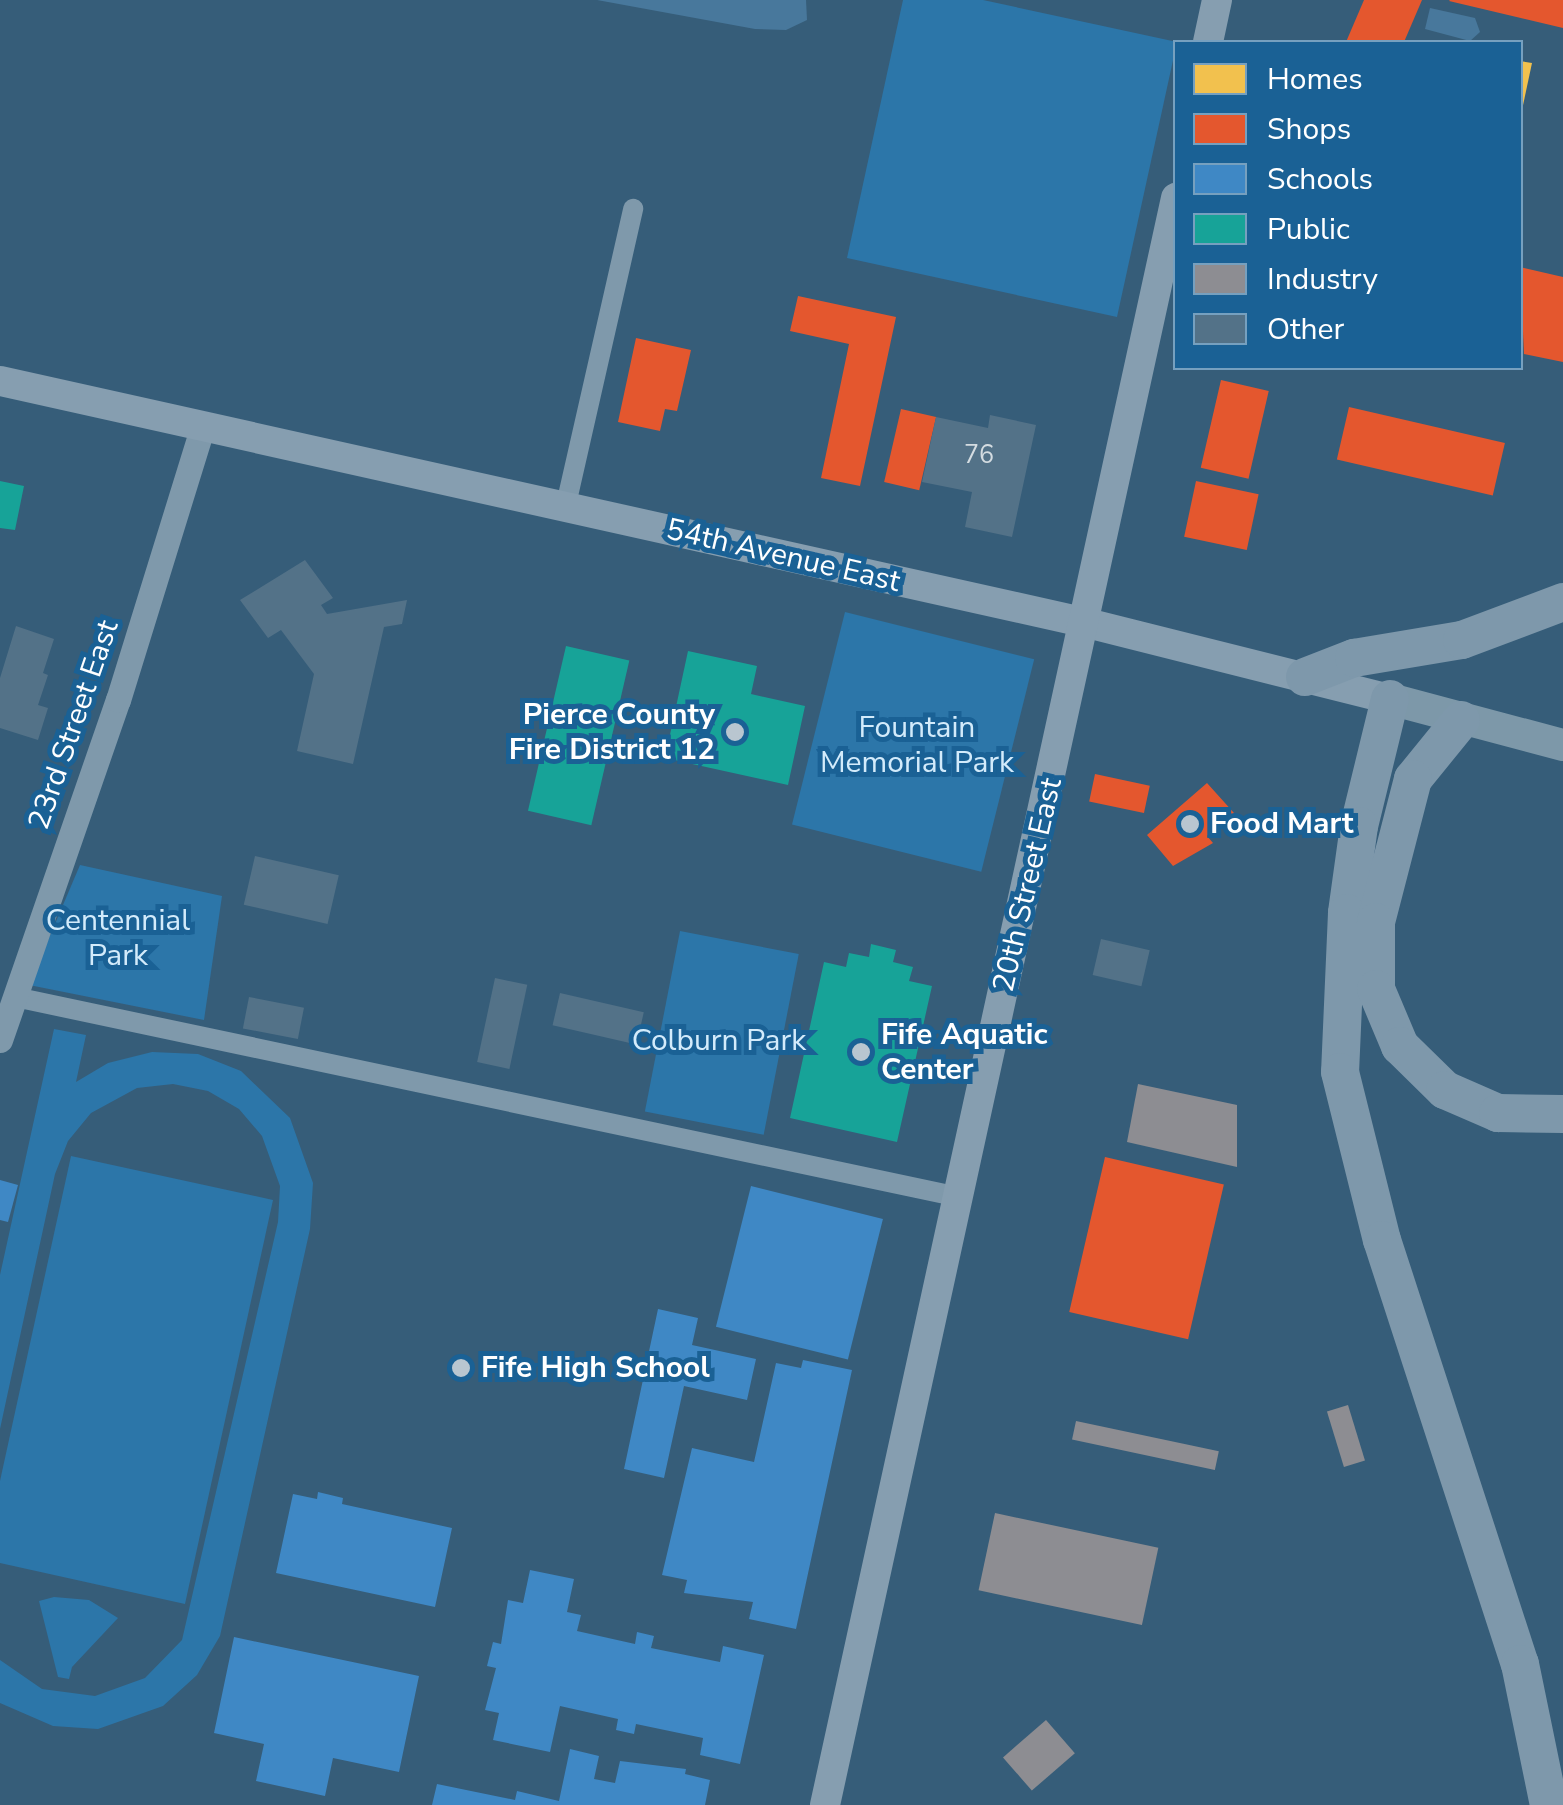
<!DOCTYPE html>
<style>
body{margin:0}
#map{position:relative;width:1563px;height:1805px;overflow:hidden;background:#365d79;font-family:"Nunito Sans",sans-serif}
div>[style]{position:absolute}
.green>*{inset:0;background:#2c76a9;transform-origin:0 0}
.water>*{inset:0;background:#48789c}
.homes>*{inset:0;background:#f2c14e}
.shops>*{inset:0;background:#e4572e;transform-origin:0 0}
.schools>*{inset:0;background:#3f88c5;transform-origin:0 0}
.public>*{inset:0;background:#17a398;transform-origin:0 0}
.industry>*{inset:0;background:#8d8d92;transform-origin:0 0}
.building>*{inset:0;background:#537288;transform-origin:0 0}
.minor>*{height:20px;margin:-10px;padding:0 10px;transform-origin:10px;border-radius:10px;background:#7f99ab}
.tertiary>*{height:25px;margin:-12.5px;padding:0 12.5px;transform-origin:12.5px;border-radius:12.5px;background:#7f99ab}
.secondary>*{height:30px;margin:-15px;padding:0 15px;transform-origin:15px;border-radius:15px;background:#869eb0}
.primary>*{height:32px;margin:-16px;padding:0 16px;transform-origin:16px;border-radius:16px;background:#7d98a9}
.motorway>*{height:38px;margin:-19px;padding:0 19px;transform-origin:19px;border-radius:19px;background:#7e98ab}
.dots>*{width:28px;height:28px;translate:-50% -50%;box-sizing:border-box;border:5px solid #1a6195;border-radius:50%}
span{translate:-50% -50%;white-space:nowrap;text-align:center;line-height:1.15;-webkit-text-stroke:10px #1a6195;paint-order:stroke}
.number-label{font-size:25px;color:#d4dce1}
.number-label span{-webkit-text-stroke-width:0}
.street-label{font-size:30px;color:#fff}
.poi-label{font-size:30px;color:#fff;font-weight:700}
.right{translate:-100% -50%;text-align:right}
.left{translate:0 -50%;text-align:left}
.park-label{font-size:30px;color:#d3ebfb}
.legend{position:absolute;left:1173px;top:40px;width:350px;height:330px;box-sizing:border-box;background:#1a6195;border:2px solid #76a0bf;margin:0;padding:12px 18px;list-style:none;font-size:30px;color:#fff}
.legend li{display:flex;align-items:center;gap:20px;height:50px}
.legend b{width:50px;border:2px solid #76a0bf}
</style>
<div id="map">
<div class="green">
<div style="clip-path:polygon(903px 0,983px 0,1177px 42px,1117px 317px,847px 258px)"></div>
<div style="left:845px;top:612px;width:195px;height:219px;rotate:14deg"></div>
<div style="clip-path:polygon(80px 865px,222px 896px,204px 1020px,29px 985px)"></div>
<div style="left:680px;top:931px;width:121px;height:184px;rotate:11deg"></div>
<div style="clip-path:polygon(54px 1029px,86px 1035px,76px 1082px,108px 1063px,152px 1052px,198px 1054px,241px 1071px,290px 1118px,313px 1183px,310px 1229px,220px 1636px,197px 1675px,163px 1706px,98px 1729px,53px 1726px,0 1703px,0 1660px,42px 1689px,95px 1696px,145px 1678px,182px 1640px,278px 1222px,280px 1186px,262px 1136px,239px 1109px,208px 1091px,173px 1084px,137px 1088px,91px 1113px,68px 1141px,55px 1174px,0 1429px,0 1275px)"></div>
<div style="clip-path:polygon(71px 1156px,273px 1200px,185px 1604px,0 1563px,0 1481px)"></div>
<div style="clip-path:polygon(54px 1597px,89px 1600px,118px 1618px,72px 1667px,69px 1679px,58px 1677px,39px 1601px)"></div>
</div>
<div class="water">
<div style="clip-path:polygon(597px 0,806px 0,807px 20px,786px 30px,755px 29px)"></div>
<div style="clip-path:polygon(1430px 8px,1475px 18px,1480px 32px,1470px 41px,1425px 29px)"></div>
</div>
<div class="homes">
<div style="clip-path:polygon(1520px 61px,1532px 63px,1522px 110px,1520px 110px)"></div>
</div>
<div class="shops">
<div style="clip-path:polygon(1364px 0,1422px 0,1404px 42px,1346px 42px)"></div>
<div style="clip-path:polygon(1450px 0,1563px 0,1563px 28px,1449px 1px)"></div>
<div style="clip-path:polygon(1520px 267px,1563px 277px,1563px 362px,1524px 354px)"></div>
<div style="clip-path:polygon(798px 296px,896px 317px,860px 486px,821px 478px,849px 344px,790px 331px)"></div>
<div style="clip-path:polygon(636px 338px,691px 350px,677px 411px,665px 409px,660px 431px,618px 422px)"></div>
<div style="left:1221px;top:380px;width:49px;height:90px;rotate:13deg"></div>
<div style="left:1349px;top:407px;width:160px;height:54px;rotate:13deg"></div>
<div style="left:901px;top:409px;width:36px;height:75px;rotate:13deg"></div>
<div style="left:1196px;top:481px;width:64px;height:57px;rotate:12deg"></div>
<div style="left:1095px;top:774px;width:56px;height:28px;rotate:12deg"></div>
<div style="clip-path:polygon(1207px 783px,1234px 813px,1207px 836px,1213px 843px,1173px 866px,1147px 835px)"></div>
<div style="left:1105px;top:1157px;width:122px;height:159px;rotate:13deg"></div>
</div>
<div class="schools">
<div style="clip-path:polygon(0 1180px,18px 1185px,8px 1222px,0 1220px)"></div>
<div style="left:751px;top:1186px;width:136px;height:145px;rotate:14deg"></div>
<div style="clip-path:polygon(658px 1309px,698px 1318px,692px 1345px,756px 1359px,747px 1400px,684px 1386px,664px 1478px,624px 1469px)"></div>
<div style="clip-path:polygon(803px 1360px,852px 1370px,796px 1629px,749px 1619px,753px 1602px,684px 1593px,687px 1580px,662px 1575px,692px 1448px,754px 1462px,776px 1363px,801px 1368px)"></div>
<div style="clip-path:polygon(318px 1492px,343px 1498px,342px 1504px,452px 1528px,435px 1607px,276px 1573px,293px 1494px,317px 1499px)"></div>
<div style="clip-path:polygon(530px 1570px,574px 1579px,567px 1612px,581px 1615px,577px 1631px,635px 1644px,637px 1632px,654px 1636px,651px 1648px,720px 1662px,723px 1646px,764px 1655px,740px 1764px,700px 1755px,703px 1738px,636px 1724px,634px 1734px,616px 1730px,618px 1719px,560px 1706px,550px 1752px,493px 1740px,499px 1713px,485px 1710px,496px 1668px,487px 1666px,493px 1642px,501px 1644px,508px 1600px,523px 1603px)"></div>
<div style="clip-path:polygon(234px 1637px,419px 1676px,399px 1772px,333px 1758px,325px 1796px,256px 1781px,264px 1744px,214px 1733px)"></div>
<div style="clip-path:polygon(570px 1749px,599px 1756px,594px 1779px,615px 1783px,620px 1761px,686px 1769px,685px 1774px,710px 1780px,705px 1805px,432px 1805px,437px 1784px,515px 1800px,517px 1791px,559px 1801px)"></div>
</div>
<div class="public">
<div style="clip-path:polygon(0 481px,24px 486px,15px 530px,0 528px)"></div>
<div style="left:566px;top:646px;width:65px;height:169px;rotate:13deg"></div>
<div style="clip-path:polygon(688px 651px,757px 666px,751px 694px,805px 706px,788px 785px,665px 758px)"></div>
<div style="clip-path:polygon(871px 944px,896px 950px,893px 962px,913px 967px,909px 981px,932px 986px,897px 1142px,790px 1118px,824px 962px,846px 967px,849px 953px,869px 957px)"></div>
</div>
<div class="industry">
<div style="clip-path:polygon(1138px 1084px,1237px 1105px,1237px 1167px,1127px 1142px)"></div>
<div style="left:1348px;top:1405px;width:58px;height:22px;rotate:73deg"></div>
<div style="left:1076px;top:1421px;width:146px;height:19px;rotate:12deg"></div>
<div style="left:995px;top:1513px;width:167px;height:79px;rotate:12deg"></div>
<div style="left:1046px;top:1720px;width:44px;height:57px;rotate:49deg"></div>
</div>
<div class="building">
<div style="clip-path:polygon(990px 415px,1036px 425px,1012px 537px,965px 527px,972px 492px,922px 482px,936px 417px,988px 428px)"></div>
<div style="clip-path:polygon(305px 560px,333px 598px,321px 605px,327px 614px,407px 600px,402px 624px,384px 627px,353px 764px,297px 751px,314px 674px,281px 630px,268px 638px,240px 600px)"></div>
<div style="clip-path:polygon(16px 626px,54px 639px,43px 673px,48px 675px,38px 705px,48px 708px,38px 740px,0 728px,0 678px)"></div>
<div style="left:255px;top:856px;width:86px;height:50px;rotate:13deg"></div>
<div style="left:1101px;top:939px;width:50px;height:37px;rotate:13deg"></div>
<div style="left:495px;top:978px;width:33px;height:86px;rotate:12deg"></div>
<div style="left:560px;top:993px;width:86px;height:33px;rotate:13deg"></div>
<div style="left:249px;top:997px;width:56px;height:32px;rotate:11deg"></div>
</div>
<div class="minor">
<div style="left:565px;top:509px;width:308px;rotate:-77.2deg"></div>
<div style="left:15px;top:997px;width:965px;rotate:11.96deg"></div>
</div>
<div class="tertiary">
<div style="left:0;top:1040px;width:360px;rotate:-70.9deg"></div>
<div style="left:118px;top:700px;width:285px;rotate:-72.8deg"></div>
</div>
<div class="secondary">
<div style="left:1208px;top:42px;width:43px;rotate:-77.9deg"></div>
<div style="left:0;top:381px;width:1114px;rotate:12.55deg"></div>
<div style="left:1087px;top:623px;width:312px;rotate:14.1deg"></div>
<div style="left:825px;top:1805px;width:1645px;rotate:-77.68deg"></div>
</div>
<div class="primary">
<div style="left:1390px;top:699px;width:179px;rotate:14.9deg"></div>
</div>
<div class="motorway">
<div style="left:1305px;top:677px;width:53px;rotate:-21.2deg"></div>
<div style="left:1354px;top:658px;width:109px;rotate:-9.5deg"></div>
<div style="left:1462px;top:640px;width:108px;rotate:-20.6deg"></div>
<div style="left:1390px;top:699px;width:131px;rotate:103.7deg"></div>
<div style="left:1359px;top:826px;width:88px;rotate:97.9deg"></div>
<div style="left:1347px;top:913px;width:159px;rotate:92.5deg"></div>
<div style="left:1340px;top:1072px;width:173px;rotate:76deg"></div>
<div style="left:1382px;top:1240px;width:446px;rotate:72deg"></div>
<div style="left:1520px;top:1664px;width:144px;rotate:78.4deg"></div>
<div style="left:1461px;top:720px;width:76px;rotate:129.1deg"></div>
<div style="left:1413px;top:779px;width:148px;rotate:104.5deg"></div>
<div style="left:1376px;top:922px;width:67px;rotate:90deg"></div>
<div style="left:1376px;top:989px;width:62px;rotate:67.2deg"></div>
<div style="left:1400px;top:1046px;width:63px;rotate:44.4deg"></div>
<div style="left:1445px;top:1090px;width:58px;rotate:23.5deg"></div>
<div style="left:1498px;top:1113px;width:65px;rotate:0.9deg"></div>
</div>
<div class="dots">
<div style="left:735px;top:732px;background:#b9c6d0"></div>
<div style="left:1190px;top:824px;background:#b9c6d0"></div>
<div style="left:861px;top:1052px;background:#b9c6d0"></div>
<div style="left:461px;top:1368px;background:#b9c6d0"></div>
</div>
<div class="number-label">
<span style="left:979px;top:455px">76</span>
</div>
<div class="street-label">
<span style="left:783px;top:556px;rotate:13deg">54th Avenue East</span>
<span style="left:74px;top:725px;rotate:-71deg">23rd Street East</span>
<span style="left:1028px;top:885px;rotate:-77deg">20th Street East</span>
</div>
<div class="poi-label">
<span class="right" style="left:715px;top:732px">Pierce County<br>Fire District 12</span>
<span class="left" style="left:1210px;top:824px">Food Mart</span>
<span class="left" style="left:881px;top:1052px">Fife Aquatic<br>Center</span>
<span class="left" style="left:481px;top:1368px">Fife High School</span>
</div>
<div class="park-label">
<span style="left:917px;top:745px">Fountain<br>Memorial Park</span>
<span style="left:118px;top:938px">Centennial<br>Park</span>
<span style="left:719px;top:1041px">Colburn Park</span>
</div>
<ul class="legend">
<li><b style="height:28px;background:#f2c14e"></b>Homes</li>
<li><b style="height:28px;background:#e4572e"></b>Shops</li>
<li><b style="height:28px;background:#3f88c5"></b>Schools</li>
<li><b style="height:28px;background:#17a398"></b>Public</li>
<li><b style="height:28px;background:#8d8d92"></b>Industry</li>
<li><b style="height:28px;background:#537288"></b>Other</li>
</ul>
</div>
